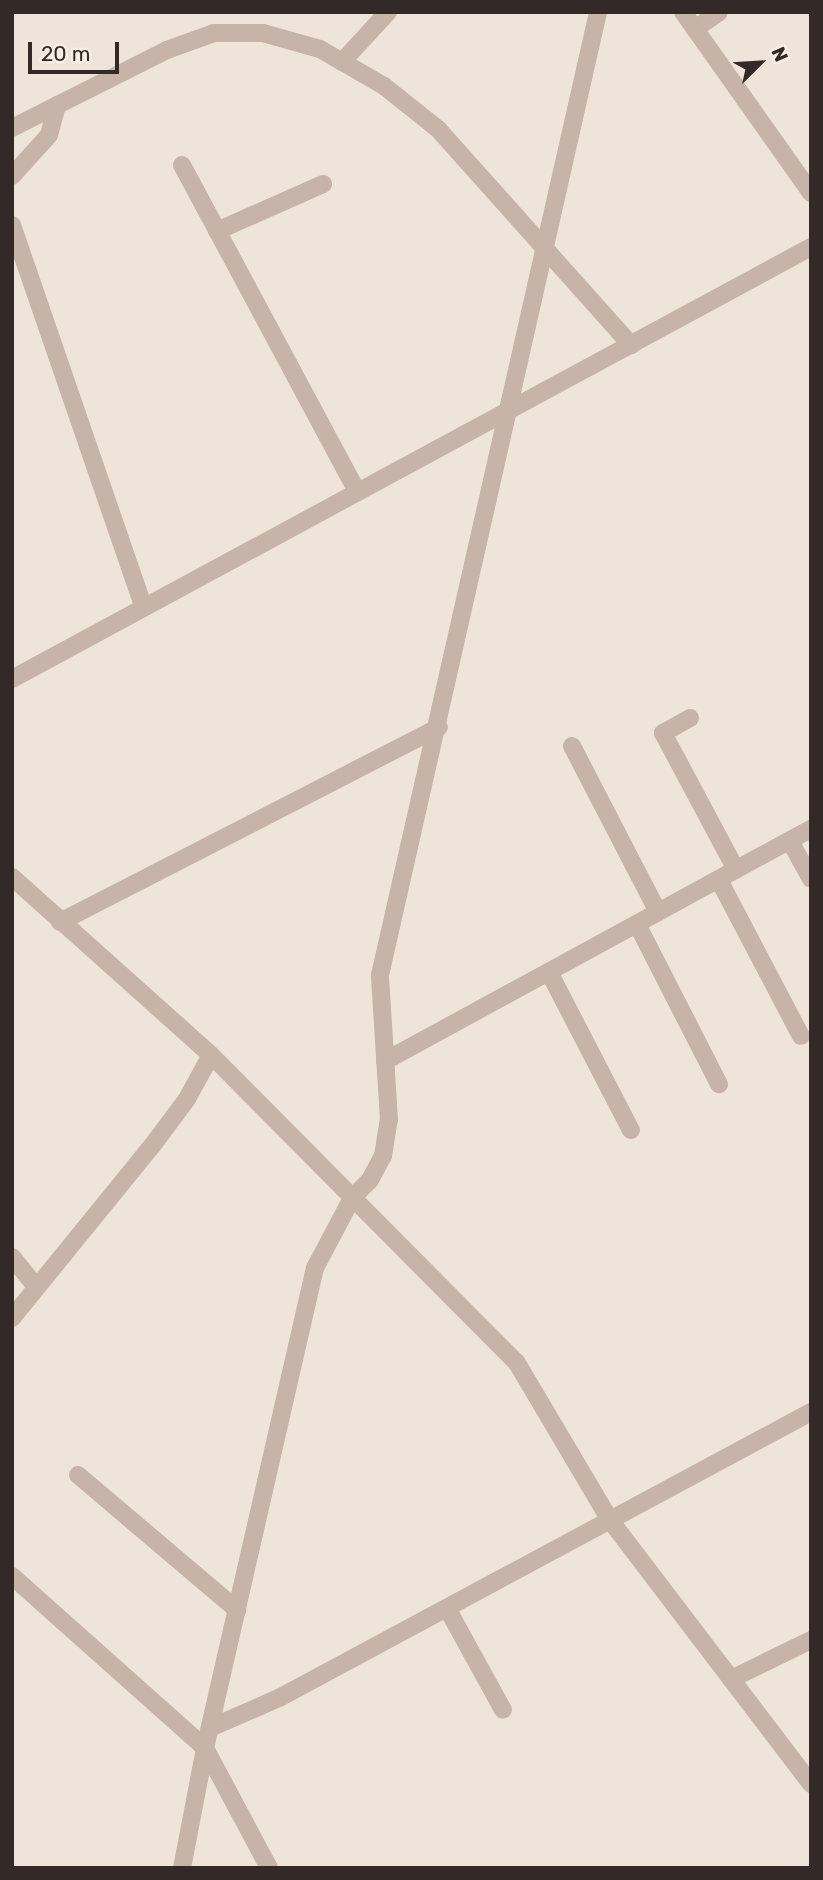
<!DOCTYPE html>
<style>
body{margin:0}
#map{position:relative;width:823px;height:1880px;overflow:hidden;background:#efe4da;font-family:Rubik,sans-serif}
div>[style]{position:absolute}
.minor>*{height:18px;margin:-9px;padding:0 9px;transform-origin:9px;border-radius:9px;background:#c5b4a7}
span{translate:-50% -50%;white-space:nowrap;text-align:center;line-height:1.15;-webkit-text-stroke:6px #f7efe6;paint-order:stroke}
.frame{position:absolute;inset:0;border:14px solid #332a27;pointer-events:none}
.north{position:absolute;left:725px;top:28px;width:70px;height:70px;-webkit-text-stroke:5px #f7efe6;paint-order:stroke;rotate:66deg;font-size:19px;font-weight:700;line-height:28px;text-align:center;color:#332a27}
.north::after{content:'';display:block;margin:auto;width:24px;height:32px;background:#332a27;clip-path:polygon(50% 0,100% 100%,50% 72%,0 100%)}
.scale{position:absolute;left:28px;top:42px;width:91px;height:32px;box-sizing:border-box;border:4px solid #332a27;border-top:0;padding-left:9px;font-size:21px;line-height:24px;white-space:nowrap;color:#332a27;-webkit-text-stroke:5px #f7efe6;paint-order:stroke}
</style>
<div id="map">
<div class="minor">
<div style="left:683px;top:12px;width:222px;rotate:54.7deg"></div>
<div style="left:695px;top:29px;width:29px;rotate:-35deg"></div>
<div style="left:342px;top:62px;width:68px;rotate:-47.4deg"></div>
<div style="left:12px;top:128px;width:174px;rotate:-26.7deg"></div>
<div style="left:167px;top:50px;width:50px;rotate:-19.9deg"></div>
<div style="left:214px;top:33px;width:49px"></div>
<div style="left:263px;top:33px;width:59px;rotate:15.7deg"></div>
<div style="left:320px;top:49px;width:74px;rotate:30deg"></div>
<div style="left:384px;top:86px;width:69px;rotate:38.5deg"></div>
<div style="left:438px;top:129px;width:290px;rotate:48.2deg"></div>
<div style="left:182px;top:165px;width:371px;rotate:61.8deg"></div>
<div style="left:12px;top:176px;width:55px;rotate:-47.9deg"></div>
<div style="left:49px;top:135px;width:31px;rotate:-75deg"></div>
<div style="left:12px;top:225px;width:402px;rotate:71deg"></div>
<div style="left:217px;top:231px;width:116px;rotate:-23.9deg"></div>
<div style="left:12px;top:679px;width:908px;rotate:-28.4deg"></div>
<div style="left:690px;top:718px;width:31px;rotate:151deg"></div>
<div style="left:663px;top:733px;width:155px;rotate:61.9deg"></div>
<div style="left:572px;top:746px;width:187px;rotate:62.6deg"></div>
<div style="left:790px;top:841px;width:43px;rotate:61.1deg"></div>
<div style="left:12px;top:877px;width:267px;rotate:41.8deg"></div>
<div style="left:211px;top:1055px;width:434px;rotate:45.2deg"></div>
<div style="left:517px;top:1363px;width:182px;rotate:59.4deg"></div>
<div style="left:610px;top:1520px;width:332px;rotate:52.7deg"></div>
<div style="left:719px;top:880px;width:176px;rotate:62.3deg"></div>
<div style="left:60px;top:922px;width:426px;rotate:-27.2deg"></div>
<div style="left:637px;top:924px;width:180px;rotate:62.9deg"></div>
<div style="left:549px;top:972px;width:178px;rotate:62.6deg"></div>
<div style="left:385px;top:1061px;width:485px;rotate:-28.6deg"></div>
<div style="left:12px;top:1257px;width:38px;rotate:51deg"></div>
<div style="left:12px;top:1318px;width:222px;rotate:-50.9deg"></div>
<div style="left:152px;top:1146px;width:59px;rotate:-53.3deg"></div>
<div style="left:187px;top:1099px;width:50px;rotate:-61.4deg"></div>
<div style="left:78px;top:1475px;width:209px;rotate:40.3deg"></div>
<div style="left:12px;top:1576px;width:259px;rotate:41.7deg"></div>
<div style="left:205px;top:1748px;width:136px;rotate:61.9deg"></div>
<div style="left:447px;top:1608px;width:116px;rotate:61.2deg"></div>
<div style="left:731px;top:1679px;width:89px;rotate:-26deg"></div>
<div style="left:210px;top:1728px;width:75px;rotate:-23.5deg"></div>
<div style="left:279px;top:1698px;width:604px;rotate:-28.26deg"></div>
<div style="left:182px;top:1868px;width:122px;rotate:-79.1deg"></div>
<div style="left:205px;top:1748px;width:492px;rotate:-77.1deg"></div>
<div style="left:315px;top:1268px;width:79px;rotate:-62.1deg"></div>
<div style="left:352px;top:1198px;width:25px;rotate:-45deg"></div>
<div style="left:370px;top:1180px;width:27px;rotate:-62deg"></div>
<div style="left:383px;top:1156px;width:36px;rotate:-81deg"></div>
<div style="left:389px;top:1120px;width:145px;rotate:-93.6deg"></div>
<div style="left:380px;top:975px;width:987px;rotate:-77.24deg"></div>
</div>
<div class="frame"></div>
<div class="north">N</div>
<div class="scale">20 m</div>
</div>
